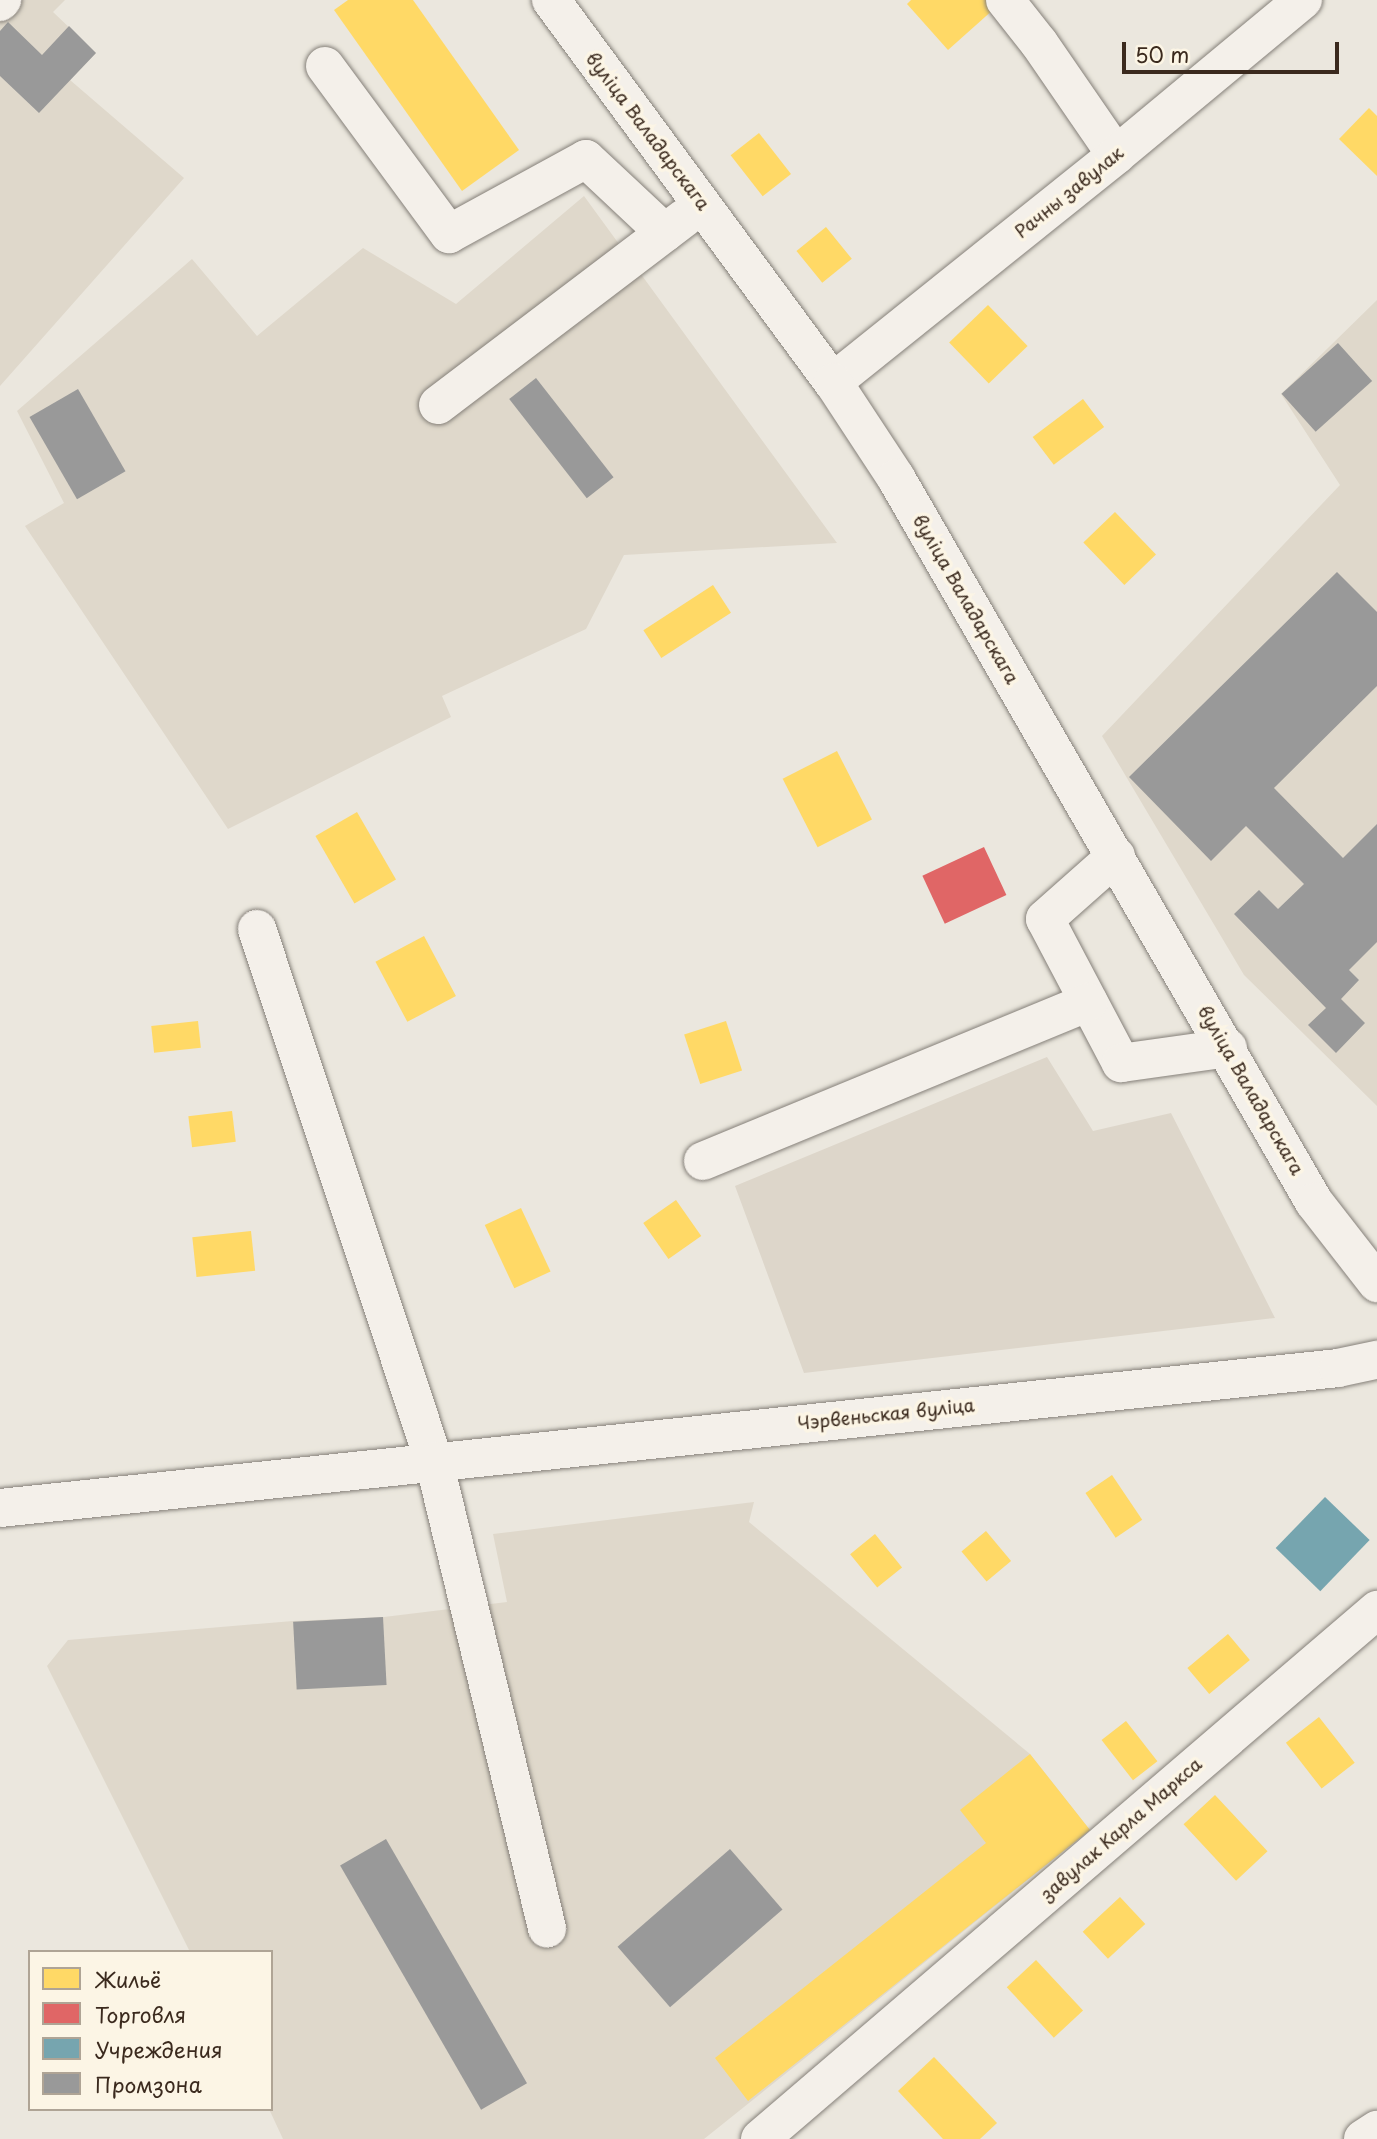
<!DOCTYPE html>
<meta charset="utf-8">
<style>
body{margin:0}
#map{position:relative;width:1377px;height:2139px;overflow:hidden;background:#ebe7de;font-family:"Playpen Sans",sans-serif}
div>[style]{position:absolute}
.built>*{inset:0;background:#dfd8cb}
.green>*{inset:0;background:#ddd6ca}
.homes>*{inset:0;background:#ffd966;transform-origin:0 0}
.shops>*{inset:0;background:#e06666;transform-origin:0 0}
.public>*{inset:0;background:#76a5af;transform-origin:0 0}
.industry>*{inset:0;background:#999;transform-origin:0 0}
.roads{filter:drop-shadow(0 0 2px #858079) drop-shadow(0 0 2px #858079)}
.minor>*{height:38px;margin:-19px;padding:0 19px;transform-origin:19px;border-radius:19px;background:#f4f0ea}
.major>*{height:38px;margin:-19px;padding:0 19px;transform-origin:19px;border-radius:19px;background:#f4f0ea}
span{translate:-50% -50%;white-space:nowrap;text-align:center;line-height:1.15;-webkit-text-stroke:7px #fcf5e5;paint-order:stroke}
.street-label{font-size:18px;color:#3b2a1e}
.legend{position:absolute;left:28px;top:1950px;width:245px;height:161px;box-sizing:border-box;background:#fcf5e5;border:2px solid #afa495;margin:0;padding:9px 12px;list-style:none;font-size:21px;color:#3b2a1e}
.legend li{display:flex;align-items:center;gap:14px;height:35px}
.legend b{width:35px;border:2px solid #afa495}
.scale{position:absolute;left:1122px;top:42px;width:217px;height:32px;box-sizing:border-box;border:4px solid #3b2a1e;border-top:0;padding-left:9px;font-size:21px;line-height:24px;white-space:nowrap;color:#3b2a1e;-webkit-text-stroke:5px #fcf5e5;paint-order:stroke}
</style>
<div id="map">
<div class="built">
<div style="clip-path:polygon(0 0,65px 0,53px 12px,96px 53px,70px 80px,184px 178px,0 386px)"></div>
<div style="clip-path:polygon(584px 196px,837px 543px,624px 555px,586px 629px,442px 696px,451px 717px,228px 829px,25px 526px,64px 503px,17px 411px,192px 259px,257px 336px,363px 248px,456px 304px)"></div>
<div style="clip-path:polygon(1377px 300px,1377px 1106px,1244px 975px,1102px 736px,1340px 485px,1281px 394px)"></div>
<div style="clip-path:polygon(754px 1502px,749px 1522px,1030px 1754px,1090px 1830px,704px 2139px,283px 2139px,269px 2109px,271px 2109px,271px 1952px,190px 1952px,47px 1666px,68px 1640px,293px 1621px,384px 1617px,507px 1602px,493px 1534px)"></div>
</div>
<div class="green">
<div style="clip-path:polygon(1047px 1057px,1093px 1131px,1171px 1113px,1275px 1318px,804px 1373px,735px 1186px)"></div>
</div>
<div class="homes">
<div style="clip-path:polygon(348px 0,413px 0,519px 150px,462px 191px,334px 10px)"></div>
<div style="clip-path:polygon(911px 0,986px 0,994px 9px,948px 50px,907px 4px)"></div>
<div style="clip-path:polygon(1369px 108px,1377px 116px,1377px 176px,1339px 139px)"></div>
<div style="left:759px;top:133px;width:52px;height:36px;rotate:52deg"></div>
<div style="left:826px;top:227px;width:41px;height:38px;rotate:51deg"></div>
<div style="left:988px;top:305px;width:57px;height:54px;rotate:46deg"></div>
<div style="left:1083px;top:399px;width:35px;height:63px;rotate:53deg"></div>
<div style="left:1115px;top:512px;width:59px;height:44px;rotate:46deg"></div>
<div style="left:713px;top:585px;width:33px;height:83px;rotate:57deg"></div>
<div style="left:837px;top:751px;width:77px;height:61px;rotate:63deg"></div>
<div style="left:357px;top:812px;width:78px;height:48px;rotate:60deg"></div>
<div style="left:424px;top:936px;width:68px;height:55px;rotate:62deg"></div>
<div style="left:198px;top:1021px;width:27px;height:47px;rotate:84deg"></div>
<div style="left:726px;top:1021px;width:52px;height:44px;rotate:72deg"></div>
<div style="left:232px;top:1111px;width:31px;height:44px;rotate:83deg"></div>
<div style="left:676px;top:1200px;width:44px;height:40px;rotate:55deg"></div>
<div style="left:521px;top:1208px;width:70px;height:40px;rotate:65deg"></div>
<div style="left:251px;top:1231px;width:40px;height:59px;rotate:84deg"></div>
<div style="left:1112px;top:1475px;width:54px;height:32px;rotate:56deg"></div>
<div style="left:986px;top:1531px;width:39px;height:32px;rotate:50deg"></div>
<div style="left:875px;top:1534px;width:43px;height:32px;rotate:51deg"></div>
<div style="left:1228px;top:1634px;width:34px;height:53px;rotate:50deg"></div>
<div style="left:1319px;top:1717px;width:58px;height:42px;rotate:52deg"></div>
<div style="left:1126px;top:1721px;width:51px;height:31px;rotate:52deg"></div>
<div style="clip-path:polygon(1030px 1754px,1090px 1830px,748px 2101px,715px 2058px,986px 1843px,960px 1810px)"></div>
<div style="left:1215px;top:1795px;width:77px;height:43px;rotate:47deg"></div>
<div style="left:1120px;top:1897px;width:37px;height:51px;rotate:47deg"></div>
<div style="left:1036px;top:1960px;width:69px;height:40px;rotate:47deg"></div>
<div style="clip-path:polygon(934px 2057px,997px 2123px,980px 2139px,943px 2139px,898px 2091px)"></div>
</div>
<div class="shops">
<div style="left:984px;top:847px;width:53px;height:68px;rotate:65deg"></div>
</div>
<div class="public">
<div style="left:1325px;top:1497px;width:62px;height:71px;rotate:44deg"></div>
</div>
<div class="industry">
<div style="clip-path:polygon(8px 22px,42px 55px,69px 26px,96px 53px,39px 113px,0 76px,0 31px)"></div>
<div style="left:1338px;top:343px;width:51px;height:76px;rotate:48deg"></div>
<div style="left:536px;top:378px;width:126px;height:34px;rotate:52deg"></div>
<div style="left:78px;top:389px;width:95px;height:56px;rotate:60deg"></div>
<div style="clip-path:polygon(1337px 572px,1377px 612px,1377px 686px,1274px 788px,1343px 858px,1377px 824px,1377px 942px,1349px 970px,1359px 980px,1341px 999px,1365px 1023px,1336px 1053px,1308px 1025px,1326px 1008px,1234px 914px,1259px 890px,1278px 909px,1304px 884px,1246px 826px,1211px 861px,1129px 777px)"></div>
<div style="left:383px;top:1617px;width:68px;height:90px;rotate:87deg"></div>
<div style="left:386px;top:1839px;width:282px;height:53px;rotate:60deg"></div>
<div style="left:730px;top:1849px;width:80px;height:149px;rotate:49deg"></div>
</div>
<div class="roads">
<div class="minor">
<div style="left:1005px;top:0;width:55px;rotate:51.7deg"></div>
<div style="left:1039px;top:43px;width:136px;rotate:55.5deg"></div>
<div style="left:0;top:2px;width:3px;rotate:-45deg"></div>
<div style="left:325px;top:66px;width:209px;rotate:53.6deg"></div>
<div style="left:449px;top:234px;width:156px;rotate:-28.7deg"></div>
<div style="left:586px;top:159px;width:108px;rotate:43.1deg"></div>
<div style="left:833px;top:382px;width:363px;rotate:-38.7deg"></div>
<div style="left:1116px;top:155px;width:243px;rotate:-39.7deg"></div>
<div style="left:438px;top:405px;width:309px;rotate:-37.2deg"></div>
<div style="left:1116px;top:856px;width:95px;rotate:138.4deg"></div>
<div style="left:1045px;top:919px;width:163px;rotate:62.2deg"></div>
<div style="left:1121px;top:1063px;width:108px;rotate:-8deg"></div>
<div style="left:257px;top:929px;width:561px;rotate:71.6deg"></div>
<div style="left:434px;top:1461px;width:481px;rotate:76.4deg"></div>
<div style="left:703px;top:1161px;width:417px;rotate:-22.4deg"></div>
<div style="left:760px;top:2139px;width:813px;rotate:-40.61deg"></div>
<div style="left:1363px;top:2139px;width:17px;rotate:-33deg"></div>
</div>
<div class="major">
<div style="left:551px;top:0;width:475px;rotate:53.6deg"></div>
<div style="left:833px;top:382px;width:115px;rotate:56.7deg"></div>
<div style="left:896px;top:478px;width:836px;rotate:60deg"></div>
<div style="left:1314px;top:1202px;width:103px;rotate:52.1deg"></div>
<div style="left:0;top:1508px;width:1345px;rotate:-5.97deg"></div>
<div style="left:1338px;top:1368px;width:40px;rotate:-12deg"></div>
</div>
</div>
<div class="street-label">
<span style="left:648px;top:131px;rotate:53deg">вуліца Валадарскага</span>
<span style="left:1069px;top:192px;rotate:-39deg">Рачны завулак</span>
<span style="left:966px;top:599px;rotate:60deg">вуліца Валадарскага</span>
<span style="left:1251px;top:1090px;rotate:60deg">вуліца Валадарскага</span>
<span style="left:886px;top:1414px;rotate:-6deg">Чэрвеньская вуліца</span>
<span style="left:1121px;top:1829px;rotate:-41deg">завулак Карла Маркса</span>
</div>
<ul class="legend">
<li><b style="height:19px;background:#ffd966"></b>Жильё</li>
<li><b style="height:19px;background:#e06666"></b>Торговля</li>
<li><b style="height:19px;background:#76a5af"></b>Учреждения</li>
<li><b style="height:19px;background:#999"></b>Промзона</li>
</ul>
<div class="scale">50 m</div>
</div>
